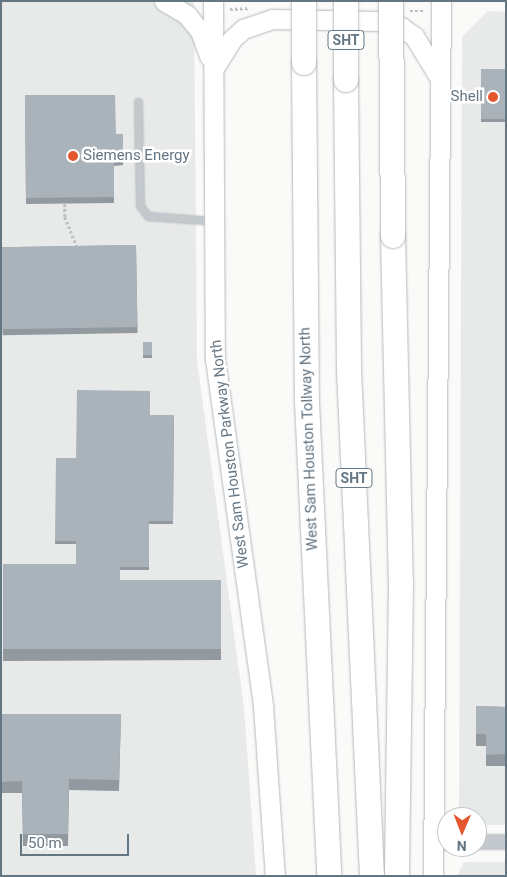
<!DOCTYPE html>
<style>
body{margin:0}
#map{position:relative;width:507px;height:877px;overflow:hidden;background:#fafaf8;font-family:Roboto,sans-serif}
div>[style]{position:absolute}
.built>*{inset:0;background:#e8e9e9}
.path>*{height:2.5px;margin-top:-1.25px;transform-origin:0;background:repeating-linear-gradient(90deg,#bbbfc2 0 2.5px,transparent 0 5px)}
.roads{filter:drop-shadow(0 0 1px #b3babf) drop-shadow(0 0 1px #b3babf)}
.lane>*{height:7px;margin:-3.5px;padding:0 3.5px;transform-origin:3.5px;border-radius:3.5px;background:#c3c8cc}
.street>*{height:14px;margin:-7px;padding:0 7px;transform-origin:7px;border-radius:7px;background:#c3c8cc}
.secondary>*{height:19px;margin:-9.5px;padding:0 9.5px;transform-origin:9.5px;border-radius:9.5px;background:#fff}
.highway>*{height:24px;margin:-12px;padding:0 12px;transform-origin:12px;border-radius:12px;background:#fff}
.bridges{filter:drop-shadow(0 0 1px #b4b9bd) drop-shadow(0 0 1px #b4b9bd)}
.highway-bridge>*{height:24px;margin:-12px;padding:0 12px;transform-origin:12px;border-radius:12px;background:#fff}
.wall>*{inset:0;background:#929a9f;transform-origin:0 0}
.building>*{inset:0;background:#aab3b9;transform-origin:0 0}
.dots>*{width:14px;height:14px;translate:-50% -50%;box-sizing:border-box;border:2px solid #fff;border-radius:50%}
span{translate:-50% -50%;white-space:nowrap;text-align:center;line-height:1.15;-webkit-text-stroke:5px #fff;paint-order:stroke}
.shield-label span{padding:1px 4px;background:#fff;border:1px solid;border-radius:4px;-webkit-text-stroke-width:0}
.shield-label{font-size:14px;color:#657683;font-weight:700}
.poi-label{font-size:15px;color:#657683}
.right{translate:-100% -50%;text-align:right}
.left{translate:0 -50%;text-align:left}
.street-label{font-size:15px;color:#657683}
.frame{position:absolute;inset:0;border:2px solid #657683;pointer-events:none}
.north{position:absolute;left:437px;top:807px;width:50px;height:50px;box-sizing:border-box;background:#fff;border:1px solid #c1c8cd;border-radius:50%;rotate:181deg;font-size:14px;font-weight:700;line-height:20px;text-align:center;color:#657683}
.north::after{content:'';display:block;margin:auto;width:18px;height:22px;background:#e4572e;clip-path:polygon(50% 0,100% 100%,50% 72%,0 100%)}
.scale{position:absolute;left:20px;top:834px;width:109px;height:22px;box-sizing:border-box;border:2px solid #657683;border-top:0;padding-left:6px;font-size:15px;line-height:18px;white-space:nowrap;color:#657683;-webkit-text-stroke:4px #fff;paint-order:stroke}
</style>
<div id="map">
<div class="built">
<div style="clip-path:polygon(1px 1px,194px 1px,197px 360px,244px 708px,256px 876px,1px 876px)"></div>
<div style="clip-path:polygon(488px 11px,506px 12px,506px 825px,477px 825px,477px 817px,466px 817px,459px 809px,462px 37px)"></div>
<div style="clip-path:polygon(464px 862px,506px 862px,506px 876px,457px 876px)"></div>
</div>
<div class="path">
<div style="left:230px;top:9px;width:20px;rotate:-3deg"></div>
<div style="left:410px;top:11px;width:13px"></div>
<div style="left:65px;top:204px;width:13px;rotate:90deg"></div>
<div style="left:65px;top:217px;width:35px;rotate:68deg"></div>
</div>
<div class="roads">
<div class="lane">
<div style="left:138px;top:102px;width:104px;rotate:88.9deg"></div>
<div style="left:140px;top:206px;width:13px;rotate:51deg"></div>
<div style="left:148px;top:216px;width:66px;rotate:4.3deg"></div>
</div>
<div class="street">
<div style="left:477px;top:842px;width:29px"></div>
<div style="left:433px;top:843px;width:14px"></div>
</div>
<div class="secondary">
<div style="left:164px;top:1px;width:27px;rotate:31deg"></div>
<div style="left:187px;top:15px;width:21px;rotate:51deg"></div>
<div style="left:200px;top:31px;width:27px;rotate:70deg"></div>
<div style="left:213px;top:1px;width:358px;rotate:89.7deg"></div>
<div style="left:215px;top:359px;width:350px;rotate:82.1deg"></div>
<div style="left:263px;top:706px;width:170px;rotate:86deg"></div>
<div style="left:214px;top:68px;width:34px;rotate:-58deg"></div>
<div style="left:232px;top:39px;width:15px;rotate:-42deg"></div>
<div style="left:243px;top:29px;width:31px;rotate:-19deg"></div>
<div style="left:272px;top:19px;width:107px;rotate:1.1deg"></div>
<div style="left:379px;top:21px;width:23px;rotate:15deg"></div>
<div style="left:401px;top:27px;width:16px;rotate:35deg"></div>
<div style="left:414px;top:36px;width:48px;rotate:58.6deg"></div>
<div style="left:433px;top:876px;width:875px;rotate:-89.48deg"></div>
</div>
<div class="highway">
<div style="left:304px;top:63px;width:339px;rotate:89.5deg"></div>
<div style="left:307px;top:402px;width:475px;rotate:87.3deg"></div>
<div style="left:346px;top:80px;width:290px;rotate:89.4deg"></div>
<div style="left:349px;top:370px;width:507px;rotate:87.4deg"></div>
<div style="left:393px;top:236px;width:347px;rotate:88.7deg"></div>
<div style="left:401px;top:583px;width:293px;rotate:90.8deg"></div>
</div>
</div>
<div class="bridges">
<div class="highway-bridge">
<div style="left:391px;top:1px;width:235px;rotate:89.5deg"></div>
<div style="left:304px;top:63px;width:62px;rotate:-90deg"></div>
<div style="left:346px;top:80px;width:79px;rotate:-90deg"></div>
</div>
</div>
<div class="wall">
<div style="left:481px;top:69px;width:25px;height:53px"></div>
<div style="clip-path:polygon(25px 95px,116px 134px,123px 134px,123px 165px,114px 166px,114px 203px,26px 204px)"></div>
<div style="left:136px;top:245px;width:88px;height:135px;rotate:89deg"></div>
<div style="left:143px;top:342px;width:9px;height:16px"></div>
<div style="clip-path:polygon(150px 415px,174px 415px,173px 524px,149px 524px,149px 570px,120px 570px,120px 580px,221px 580px,221px 660px,3px 661px,3px 564px,76px 564px,76px 544px,55px 544px,55px 541px,76px 458px)"></div>
<div style="clip-path:polygon(476px 706px,506px 707px,506px 766px,486px 766px,486px 746px,476px 746px)"></div>
<div style="clip-path:polygon(1px 714px,121px 714px,119px 791px,69px 790px,68px 846px,23px 846px,22px 793px,1px 793px)"></div>
</div>
<div class="building">
<div style="left:481px;top:69px;width:25px;height:50px"></div>
<div style="clip-path:polygon(25px 95px,115px 95px,116px 134px,123px 134px,123px 159px,114px 159px,114px 197px,26px 198px)"></div>
<div style="left:136px;top:245px;width:82px;height:135px;rotate:89deg"></div>
<div style="left:143px;top:342px;width:9px;height:13px"></div>
<div style="clip-path:polygon(77px 390px,150px 391px,150px 415px,174px 415px,173px 521px,149px 521px,149px 567px,120px 567px,120px 564px,76px 564px,76px 541px,55px 541px,56px 458px,76px 458px)"></div>
<div style="clip-path:polygon(3px 564px,120px 564px,120px 580px,221px 580px,221px 649px,3px 649px)"></div>
<div style="clip-path:polygon(476px 706px,506px 707px,506px 754px,486px 755px,486px 734px,476px 734px)"></div>
<div style="clip-path:polygon(1px 714px,121px 714px,119px 780px,69px 779px,68px 834px,23px 834px,22px 781px,1px 782px)"></div>
</div>
<div class="dots">
<div style="left:493px;top:97px;background:#e4572e"></div>
<div style="left:73px;top:156px;background:#e4572e"></div>
</div>
<div class="shield-label">
<span style="left:346px;top:40px">SHT</span>
<span style="left:354px;top:478px">SHT</span>
</div>
<div class="poi-label">
<span class="right" style="left:483px;top:97px">Shell</span>
<span class="left" style="left:83px;top:156px">Siemens Energy</span>
</div>
<div class="street-label">
<span style="left:309px;top:439px;rotate:-92deg">West Sam Houston Tollway North</span>
<span style="left:230px;top:454px;rotate:-97deg">West Sam Houston Parkway North</span>
</div>
<div class="frame"></div>
<div class="north">N</div>
<div class="scale">50 m</div>
</div>
